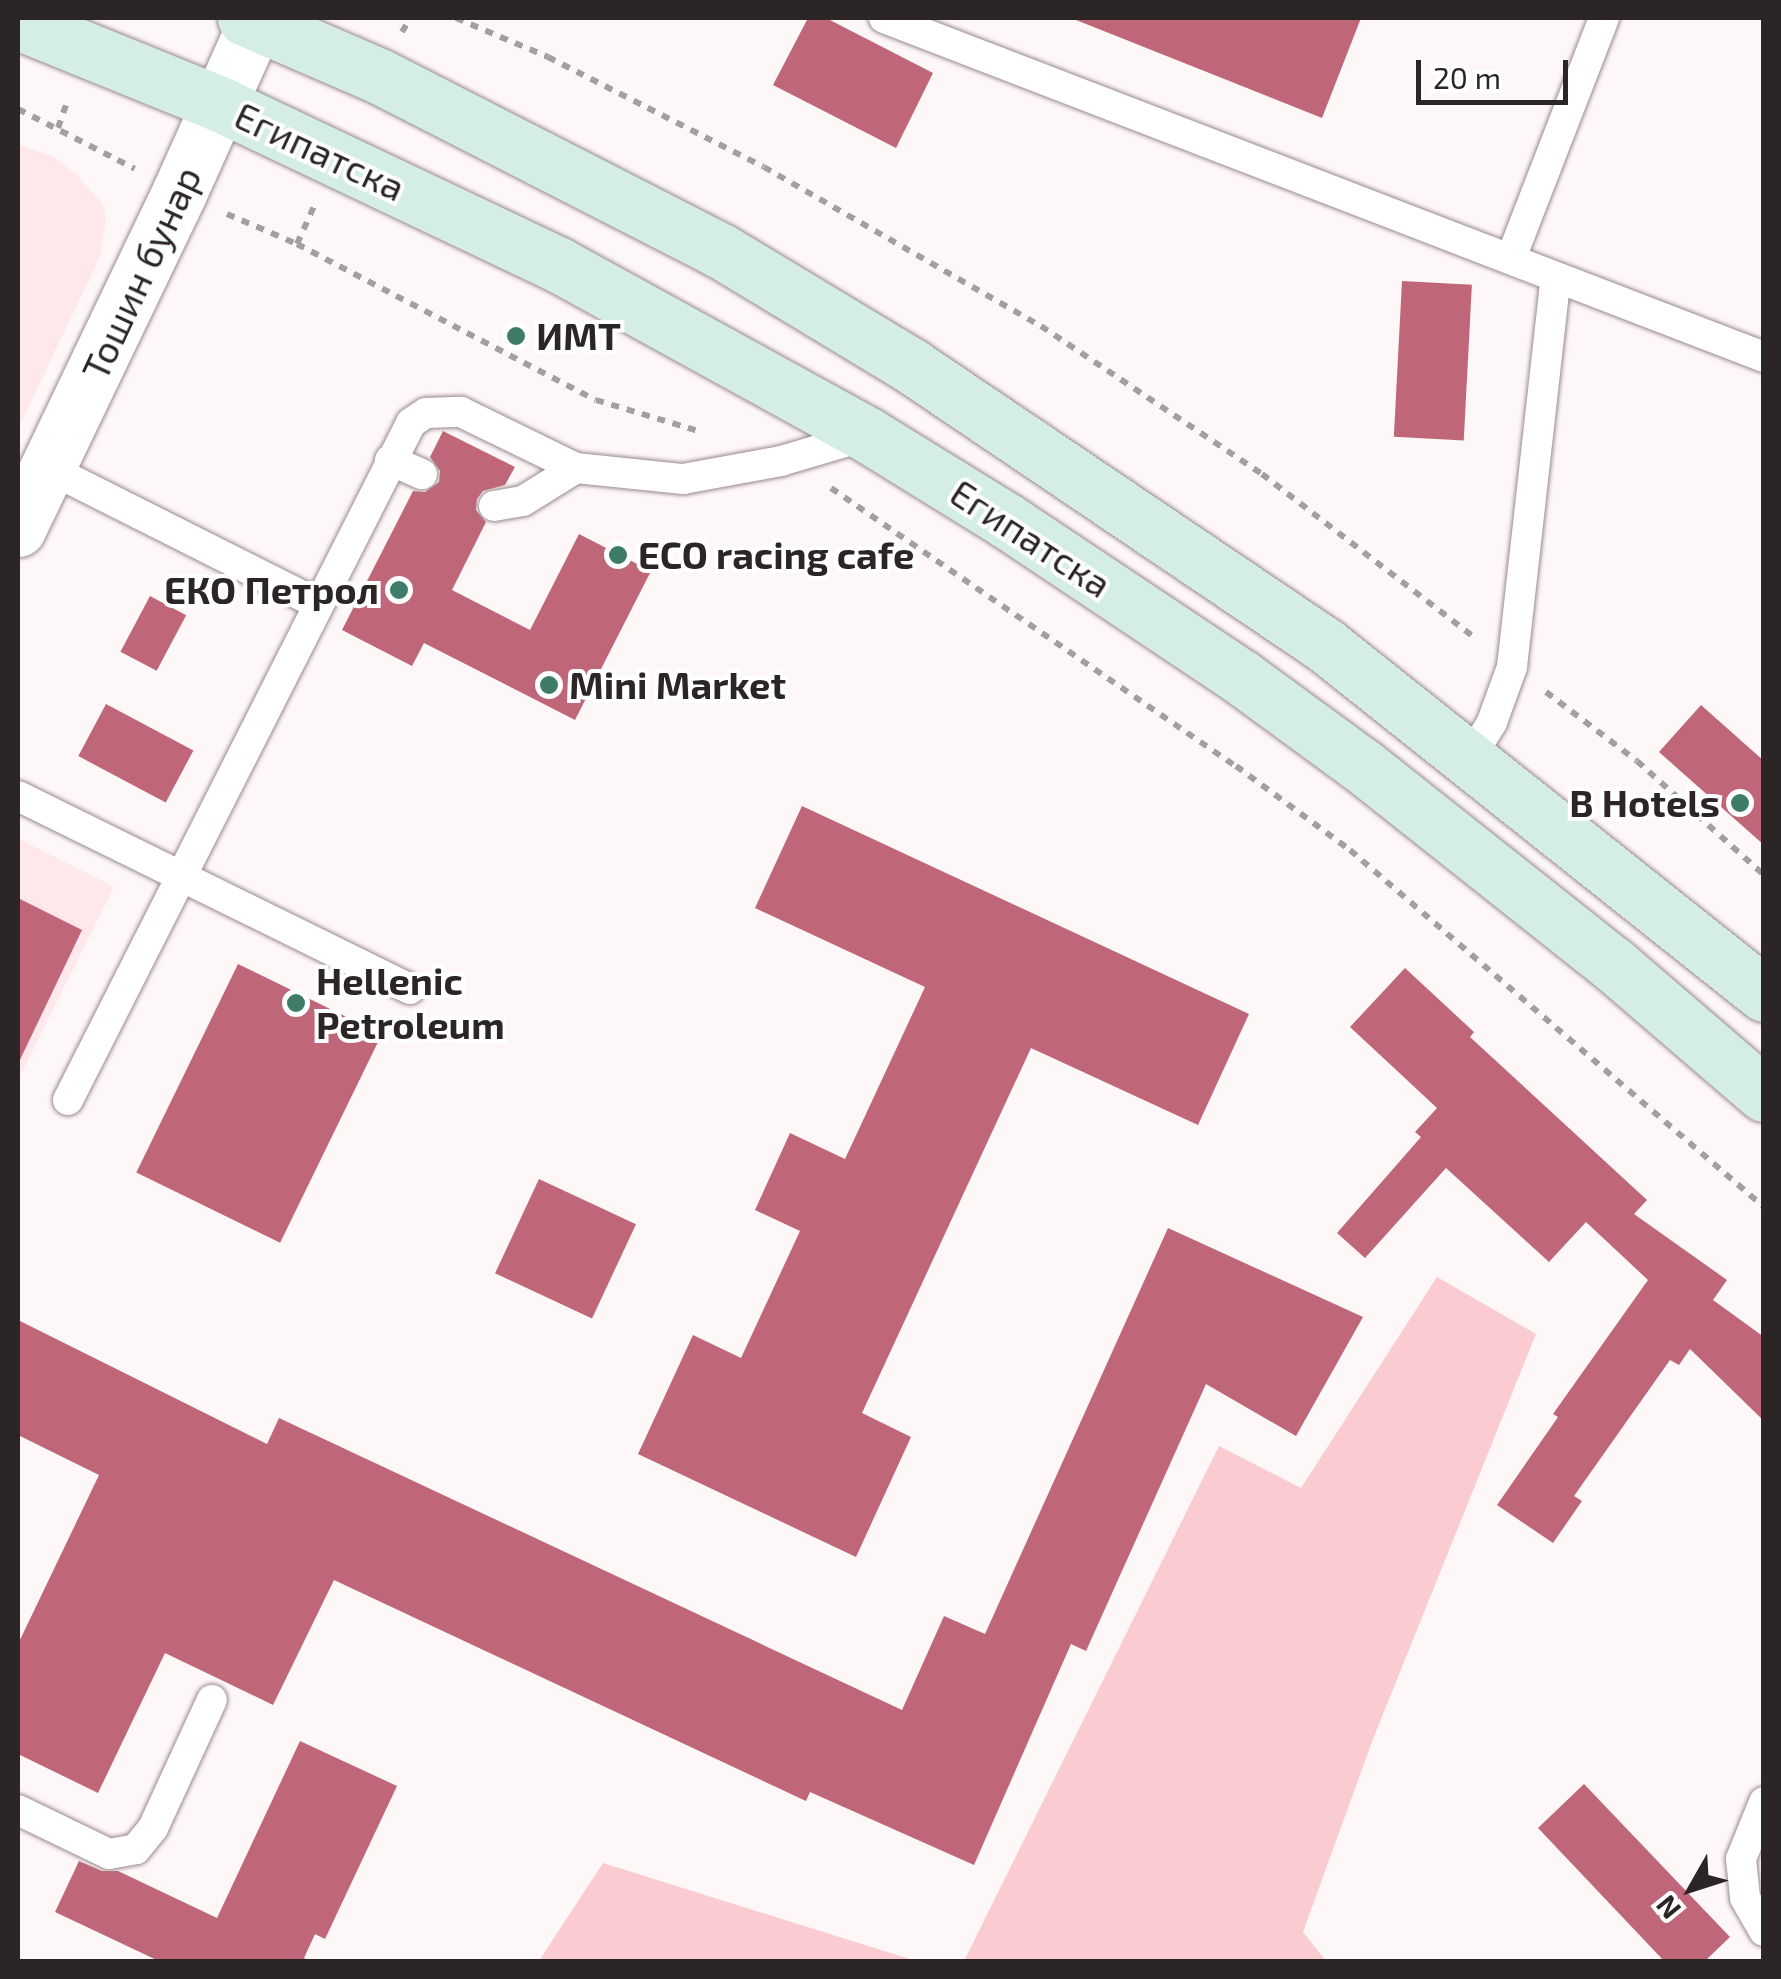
<!DOCTYPE html>
<meta charset="utf-8">
<style>
body{margin:0}
#map{position:relative;width:1781px;height:1979px;overflow:hidden;background:#fef7f8;font-family:"Exo 2",sans-serif}
div>[style]{position:absolute}
.built>*{inset:0;background:#fee8eb}
.green>*{inset:0;background:#fbcbd2}
.building>*{inset:0;background:#bf6779;transform-origin:0 0}
.path>*{height:6px;margin-top:-3px;transform-origin:0;background:repeating-linear-gradient(90deg,#a59e9f 0 8px,transparent 0 16px)}
.roads{filter:drop-shadow(0 0 2px #9a898c) drop-shadow(0 0 2px #9a898c)}
.lane>*{height:30px;margin:-15px;padding:0 15px;transform-origin:15px;border-radius:15px;background:#fff}
.street>*{height:55px;margin:-27.5px;padding:0 27.5px;transform-origin:27.5px;border-radius:27.5px;background:#fff}
.secondary>*{height:55px;margin:-27.5px;padding:0 27.5px;transform-origin:27.5px;border-radius:27.5px;background:#d4eee6}
.dots>*{width:28px;height:28px;translate:-50% -50%;box-sizing:border-box;border:5px solid #fff;border-radius:50%}
span{translate:-50% -50%;white-space:nowrap;text-align:center;line-height:1.15;-webkit-text-stroke:8px #fff;paint-order:stroke}
.street-label{font-size:38px;color:#2b2526}
.poi-label{font-size:38px;color:#2b2526;font-weight:700}
.left{translate:0 -50%;text-align:left}
.right{translate:-100% -50%;text-align:right}
.frame{position:absolute;inset:0;border:20px solid #2b2526;pointer-events:none}
.north{position:absolute;left:1641px;top:1839px;width:100px;height:100px;-webkit-text-stroke:8px #fff;paint-order:stroke;rotate:231deg;font-size:28px;font-weight:700;line-height:40px;text-align:center;color:#2b2526}
.north::after{content:'';display:block;margin:auto;width:35px;height:45px;background:#2b2526;clip-path:polygon(50% 0,100% 100%,50% 72%,0 100%)}
.scale{position:absolute;left:1416px;top:60px;width:152px;height:45px;box-sizing:border-box;border:5px solid #2b2526;border-top:0;padding-left:12px;font-size:30px;line-height:35px;white-space:nowrap;color:#2b2526;-webkit-text-stroke:8px #fff;paint-order:stroke}
</style>
<div id="map">
<div class="built">
<div style="clip-path:polygon(18px 144px,54px 157px,77px 175px,103px 205px,106px 219px,100px 257px,18px 429px)"></div>
<div style="clip-path:polygon(18px 838px,114px 887px,18px 1080px)"></div>
</div>
<div class="green">
<div style="clip-path:polygon(1437px 1277px,1536px 1334px,1373px 1739px,1303px 1932px,1326px 1961px,964px 1961px,1219px 1446px,1301px 1488px)"></div>
<div style="clip-path:polygon(603px 1863px,916px 1961px,539px 1961px)"></div>
</div>
<div class="building">
<div style="clip-path:polygon(808px 18px,826px 18px,933px 73px,896px 148px,773px 85px)"></div>
<div style="clip-path:polygon(1071px 18px,1361px 18px,1322px 118px)"></div>
<div style="left:1402px;top:281px;width:70px;height:156px;rotate:3deg"></div>
<div style="clip-path:polygon(443px 431px,515px 467px,505px 485px,483px 491px,477px 499px,476px 510px,486px 522px,452px 590px,530px 630px,579px 534px,651px 571px,575px 720px,424px 643px,412px 666px,342px 630px,413px 491px,425px 492px,439px 482px,440px 471px,430px 457px)"></div>
<div style="left:150px;top:596px;width:41px;height:63px;rotate:28deg"></div>
<div style="left:106px;top:704px;width:99px;height:59px;rotate:28deg"></div>
<div style="clip-path:polygon(1701px 705px,1764px 761px,1764px 845px,1659px 752px)"></div>
<div style="clip-path:polygon(802px 806px,1249px 1014px,1198px 1125px,1031px 1048px,862px 1413px,911px 1437px,856px 1557px,638px 1454px,693px 1335px,741px 1358px,800px 1231px,755px 1210px,790px 1133px,845px 1159px,925px 987px,755px 908px)"></div>
<div style="clip-path:polygon(18px 898px,82px 930px,18px 1064px)"></div>
<div style="left:238px;top:964px;width:160px;height:232px;rotate:26deg"></div>
<div style="clip-path:polygon(1405px 968px,1474px 1032px,1470px 1037px,1647px 1200px,1634px 1214px,1727px 1280px,1713px 1300px,1764px 1337px,1764px 1421px,1690px 1349px,1679px 1365px,1670px 1360px,1574px 1496px,1582px 1501px,1553px 1543px,1497px 1505px,1558px 1417px,1553px 1414px,1648px 1280px,1586px 1222px,1549px 1262px,1446px 1168px,1365px 1258px,1337px 1233px,1421px 1137px,1415px 1132px,1437px 1108px,1350px 1027px)"></div>
<div style="left:539px;top:1179px;width:107px;height:104px;rotate:25deg"></div>
<div style="clip-path:polygon(1168px 1228px,1363px 1317px,1296px 1436px,1206px 1384px,1086px 1651px,1071px 1644px,974px 1865px,810px 1792px,806px 1801px,334px 1580px,273px 1705px,165px 1653px,98px 1793px,18px 1754px,18px 1644px,99px 1475px,18px 1435px,18px 1320px,267px 1444px,279px 1418px,902px 1710px,944px 1616px,985px 1634px)"></div>
<div style="clip-path:polygon(300px 1741px,397px 1786px,325px 1939px,315px 1934px,304px 1958px,311px 1962px,161px 1962px,55px 1912px,79px 1861px,102px 1871px,118px 1871px,217px 1918px)"></div>
<div style="clip-path:polygon(1584px 1784px,1730px 1937px,1704px 1962px,1665px 1962px,1538px 1828px)"></div>
</div>
<div class="path">
<div style="left:456px;top:18px;width:100px;rotate:23deg"></div>
<div style="left:548px;top:57px;width:242px;rotate:27deg"></div>
<div style="left:764px;top:167px;width:319px;rotate:29.9deg"></div>
<div style="left:1041px;top:326px;width:266px;rotate:33.8deg"></div>
<div style="left:1262px;top:474px;width:270px;rotate:37.6deg"></div>
<div style="left:402px;top:32px;width:16px;rotate:-60deg"></div>
<div style="left:18px;top:109px;width:131px;rotate:27.1deg"></div>
<div style="left:58px;top:128px;width:31px;rotate:-71deg"></div>
<div style="left:227px;top:214px;width:76px;rotate:23.2deg"></div>
<div style="left:297px;top:244px;width:337px;rotate:27.6deg"></div>
<div style="left:596px;top:400px;width:110px;rotate:16.9deg"></div>
<div style="left:297px;top:244px;width:44px;rotate:-65.8deg"></div>
<div style="left:831px;top:488px;width:491px;rotate:34.5deg"></div>
<div style="left:1236px;top:766px;width:142px;rotate:36.4deg"></div>
<div style="left:1350px;top:850px;width:547px;rotate:40.77deg"></div>
<div style="left:1546px;top:692px;width:114px;rotate:37.2deg"></div>
<div style="left:1637px;top:761px;width:171px;rotate:41.9deg"></div>
</div>
<div class="roads">
<div class="lane">
<div style="left:884px;top:18px;width:943px;rotate:21.07deg"></div>
<div style="left:1511px;top:258px;width:257px;rotate:-68.8deg"></div>
<div style="left:390px;top:460px;width:35px;rotate:24deg"></div>
<div style="left:48px;top:468px;width:300px;rotate:26.7deg"></div>
<div style="left:494px;top:506px;width:29px;rotate:-10deg"></div>
<div style="left:523px;top:501px;width:62px;rotate:-31.9deg"></div>
<div style="left:1471px;top:756px;width:40px;rotate:-58deg"></div>
<div style="left:1492px;top:722px;width:59px;rotate:-70deg"></div>
<div style="left:1512px;top:667px;width:392px;rotate:-83.6deg"></div>
<div style="left:18px;top:796px;width:437px;rotate:26.2deg"></div>
<div style="left:68px;top:1100px;width:759px;rotate:-63.13deg"></div>
<div style="left:411px;top:423px;width:18px;rotate:-34deg"></div>
<div style="left:426px;top:413px;width:35px;rotate:-2deg"></div>
<div style="left:461px;top:412px;width:128px;rotate:26deg"></div>
<div style="left:576px;top:468px;width:108px;rotate:5.9deg"></div>
<div style="left:683px;top:479px;width:100px;rotate:-10.4deg"></div>
<div style="left:781px;top:461px;width:91px;rotate:-16.6deg"></div>
<div style="left:1764px;top:1802px;width:61px;rotate:112deg"></div>
<div style="left:1741px;top:1859px;width:39px;rotate:84deg"></div>
<div style="left:1745px;top:1898px;width:38px;rotate:60deg"></div>
<div style="left:18px;top:1810px;width:101px;rotate:25.8deg"></div>
<div style="left:109px;top:1854px;width:27px;rotate:-10deg"></div>
<div style="left:136px;top:1849px;width:27px;rotate:-51deg"></div>
<div style="left:153px;top:1828px;width:141px;rotate:-65.3deg"></div>
</div>
<div class="street">
<div style="left:18px;top:529px;width:373px;rotate:-64.4deg"></div>
<div style="left:179px;top:193px;width:188px;rotate:-65.8deg"></div>
</div>
<div class="secondary">
<div style="left:245px;top:18px;width:146px;rotate:23.4deg"></div>
<div style="left:379px;top:76px;width:384px;rotate:27.1deg"></div>
<div style="left:721px;top:251px;width:221px;rotate:31.1deg"></div>
<div style="left:910px;top:365px;width:501px;rotate:34.01deg"></div>
<div style="left:1325px;top:645px;width:561px;rotate:38.48deg"></div>
<div style="left:18px;top:22px;width:218px;rotate:22.1deg"></div>
<div style="left:220px;top:104px;width:375px;rotate:25.4deg"></div>
<div style="left:559px;top:265px;width:353px;rotate:28.8deg"></div>
<div style="left:868px;top:435px;width:163px;rotate:31.7deg"></div>
<div style="left:1007px;top:521px;width:281px;rotate:33.7deg"></div>
<div style="left:1241px;top:677px;width:152px;rotate:36.2deg"></div>
<div style="left:1364px;top:767px;width:319px;rotate:38.4deg"></div>
<div style="left:1614px;top:965px;width:198px;rotate:40.7deg"></div>
</div>
</div>
<div class="dots">
<div style="left:516px;top:336px;background:#3e7c68"></div>
<div style="left:618px;top:555px;background:#3e7c68"></div>
<div style="left:399px;top:590px;background:#3e7c68"></div>
<div style="left:549px;top:685px;background:#3e7c68"></div>
<div style="left:1740px;top:803px;background:#3e7c68"></div>
<div style="left:296px;top:1003px;background:#3e7c68"></div>
</div>
<div class="street-label">
<span style="left:320px;top:151px;rotate:25deg">Египатска</span>
<span style="left:141px;top:273px;rotate:-65deg">Тошин бунар</span>
<span style="left:1031px;top:538px;rotate:33deg">Египатска</span>
</div>
<div class="poi-label">
<span class="left" style="left:536px;top:336px">ИМТ</span>
<span class="left" style="left:638px;top:555px">ECO racing cafe</span>
<span class="right" style="left:379px;top:590px">ЕКО Петрол</span>
<span class="left" style="left:569px;top:685px">Mini Market</span>
<span class="right" style="left:1720px;top:803px">B Hotels</span>
<span class="left" style="left:316px;top:1003px">Hellenic<br>Petroleum</span>
</div>
<div class="frame"></div>
<div class="north">N</div>
<div class="scale">20 m</div>
</div>
